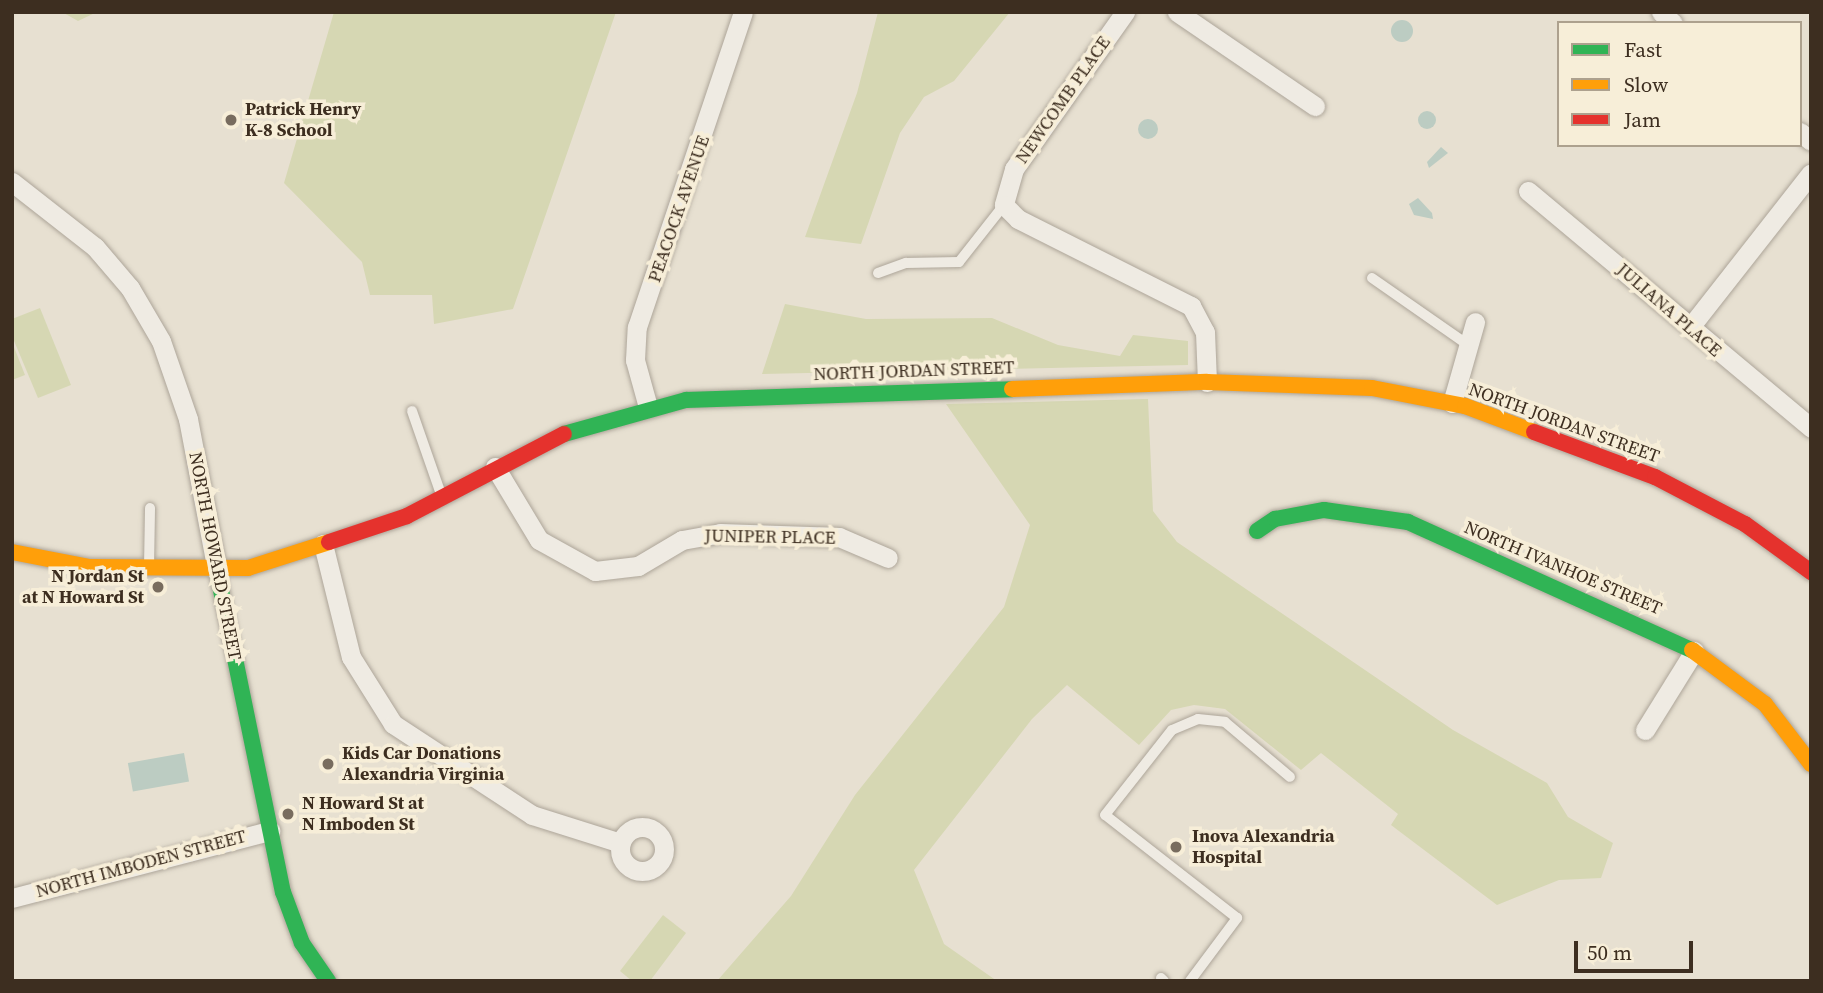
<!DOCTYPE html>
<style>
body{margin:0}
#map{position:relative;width:1823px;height:993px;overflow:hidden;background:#e7e0d1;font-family:"Source Serif 4",serif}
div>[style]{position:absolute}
.green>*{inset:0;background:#d6d7b3}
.water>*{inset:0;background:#bcccc2;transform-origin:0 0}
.round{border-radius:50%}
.roads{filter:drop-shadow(0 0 2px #ada599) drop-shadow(0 0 2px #ada599)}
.lane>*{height:10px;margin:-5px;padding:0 5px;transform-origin:5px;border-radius:5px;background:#efebe3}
.street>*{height:19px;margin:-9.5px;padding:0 9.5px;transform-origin:9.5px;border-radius:9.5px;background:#efebe3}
.street>.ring{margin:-9.5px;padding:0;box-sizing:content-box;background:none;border:19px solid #efebe3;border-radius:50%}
.fast>*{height:16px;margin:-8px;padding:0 8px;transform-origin:8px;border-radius:8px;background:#30b455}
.slow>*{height:16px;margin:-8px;padding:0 8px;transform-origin:8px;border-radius:8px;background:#ff9f0a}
.jam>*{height:16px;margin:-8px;padding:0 8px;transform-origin:8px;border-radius:8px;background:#e5322d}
.dots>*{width:19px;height:19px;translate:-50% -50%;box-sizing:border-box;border:4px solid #f7eed8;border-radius:50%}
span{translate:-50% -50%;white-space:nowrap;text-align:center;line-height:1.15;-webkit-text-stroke:7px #f7eed8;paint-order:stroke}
.street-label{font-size:18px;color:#3d2e20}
.poi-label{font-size:18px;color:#3d2e20;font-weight:700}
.left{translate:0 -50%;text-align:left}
.right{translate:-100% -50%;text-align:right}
.frame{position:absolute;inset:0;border:14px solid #3d2e20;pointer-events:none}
.legend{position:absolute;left:1557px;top:21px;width:245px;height:126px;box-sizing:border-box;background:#f7eed8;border:2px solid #ada18e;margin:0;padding:9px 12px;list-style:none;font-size:21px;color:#3d2e20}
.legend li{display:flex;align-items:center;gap:14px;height:35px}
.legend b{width:35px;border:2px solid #ada18e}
.scale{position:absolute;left:1574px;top:941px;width:119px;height:32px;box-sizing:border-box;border:4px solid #3d2e20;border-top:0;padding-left:9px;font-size:21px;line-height:24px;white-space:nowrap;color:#3d2e20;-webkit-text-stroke:5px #f7eed8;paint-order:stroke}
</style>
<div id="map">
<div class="green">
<div style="clip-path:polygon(62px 12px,97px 12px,78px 21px)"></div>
<div style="clip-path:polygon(334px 12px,616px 12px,513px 309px,434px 324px,432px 295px,370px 295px,362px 262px,284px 183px)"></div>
<div style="clip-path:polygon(878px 12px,1010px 12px,954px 81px,924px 97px,900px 133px,861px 244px,805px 237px,857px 93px)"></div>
<div style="clip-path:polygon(785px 304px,866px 319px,992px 318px,1058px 345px,1120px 356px,1133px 335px,1188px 341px,1188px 365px,762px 374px)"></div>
<div style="clip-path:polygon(40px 308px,71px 385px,38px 398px,12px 336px,12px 319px)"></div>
<div style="clip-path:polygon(12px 342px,25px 375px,12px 380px)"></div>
<div style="clip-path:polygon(1148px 399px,1153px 511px,1177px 542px,1453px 730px,1547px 783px,1568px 817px,1613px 843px,1601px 878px,1559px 880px,1497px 905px,1391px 825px,1398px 814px,1321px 753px,1301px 770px,1225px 709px,1194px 705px,1171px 710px,1139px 745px,1067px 685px,1032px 719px,914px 870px,944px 944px,997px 981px,717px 981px,791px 896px,855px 795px,1004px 607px,1030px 525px,946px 404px)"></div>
<div style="clip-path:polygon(663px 915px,686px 933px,650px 981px,632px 981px,620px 971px)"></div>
</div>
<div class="water">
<div class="round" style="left:1391px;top:20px;width:22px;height:22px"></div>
<div class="round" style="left:1418px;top:111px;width:18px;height:18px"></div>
<div class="round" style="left:1138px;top:119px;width:20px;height:20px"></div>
<div style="clip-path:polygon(1441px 147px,1448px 153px,1429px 168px,1427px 162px)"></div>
<div style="clip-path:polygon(1418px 198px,1432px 213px,1433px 219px,1414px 215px,1409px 204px)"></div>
<div style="left:184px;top:753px;width:29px;height:57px;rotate:80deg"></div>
</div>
<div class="roads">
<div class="lane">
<div style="left:878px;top:273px;width:30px;rotate:-20deg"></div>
<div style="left:906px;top:263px;width:53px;rotate:-1.1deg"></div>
<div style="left:959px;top:262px;width:73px;rotate:-51.7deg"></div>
<div style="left:1372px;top:278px;width:117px;rotate:34.9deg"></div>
<div style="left:412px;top:411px;width:91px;rotate:70.8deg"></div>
<div style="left:149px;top:567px;width:59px;rotate:-89deg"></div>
<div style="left:1161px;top:978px;width:4px;rotate:45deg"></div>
<div style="left:1190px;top:981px;width:79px;rotate:-53.3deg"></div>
<div style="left:1237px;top:918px;width:167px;rotate:-142deg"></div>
<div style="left:1105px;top:815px;width:108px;rotate:-51.8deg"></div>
<div style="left:1172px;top:730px;width:28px;rotate:-23deg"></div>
<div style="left:1198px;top:719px;width:27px;rotate:6deg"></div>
<div style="left:1225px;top:722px;width:85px;rotate:40.2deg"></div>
</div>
<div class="street">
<div style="left:1125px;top:12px;width:192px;rotate:125.3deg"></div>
<div style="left:1014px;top:169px;width:37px;rotate:106deg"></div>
<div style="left:1004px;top:205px;width:20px;rotate:45deg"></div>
<div style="left:1018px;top:219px;width:194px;rotate:26.7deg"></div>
<div style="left:1191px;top:306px;width:30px;rotate:62deg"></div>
<div style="left:1205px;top:332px;width:50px;rotate:87.7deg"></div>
<div style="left:1177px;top:12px;width:167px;rotate:34.3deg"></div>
<div style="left:1661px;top:12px;width:16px;rotate:43deg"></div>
<div style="left:1800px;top:132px;width:14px;rotate:39deg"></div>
<div style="left:12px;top:182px;width:105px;rotate:38.1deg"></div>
<div style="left:95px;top:247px;width:54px;rotate:49.5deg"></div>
<div style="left:130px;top:288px;width:61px;rotate:59.7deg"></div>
<div style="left:161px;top:341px;width:83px;rotate:70.9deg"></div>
<div style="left:188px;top:419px;width:155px;rotate:79.2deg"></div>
<div style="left:1528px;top:191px;width:369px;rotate:39.9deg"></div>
<div style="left:1691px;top:326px;width:194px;rotate:-51.9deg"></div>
<div style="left:1452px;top:403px;width:84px;rotate:-74.1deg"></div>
<div style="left:648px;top:407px;width:49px;rotate:-105.5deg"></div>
<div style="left:635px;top:360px;width:33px;rotate:-87deg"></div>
<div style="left:637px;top:327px;width:332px;rotate:-71.4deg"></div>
<div style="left:495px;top:467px;width:85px;rotate:58.9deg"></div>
<div style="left:539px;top:540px;width:64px;rotate:29deg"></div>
<div style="left:595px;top:571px;width:43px;rotate:-6.6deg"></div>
<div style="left:638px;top:566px;width:51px;rotate:-30.6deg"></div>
<div style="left:682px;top:540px;width:39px;rotate:-10deg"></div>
<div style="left:720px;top:533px;width:119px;rotate:1.9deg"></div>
<div style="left:839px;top:537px;width:53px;rotate:23.2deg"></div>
<div style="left:323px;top:544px;width:116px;rotate:76.1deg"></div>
<div style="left:351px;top:657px;width:79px;rotate:57.9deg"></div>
<div style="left:393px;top:724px;width:166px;rotate:33.2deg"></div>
<div style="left:532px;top:815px;width:93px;rotate:17.5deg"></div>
<div style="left:1645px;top:730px;width:93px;rotate:-58.2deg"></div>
<div class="ring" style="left:620px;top:827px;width:25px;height:25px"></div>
<div style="left:12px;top:898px;width:267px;rotate:-14.6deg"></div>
</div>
<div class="fast">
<div style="left:564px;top:434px;width:127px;rotate:-15.6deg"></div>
<div style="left:686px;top:400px;width:326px;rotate:-1.9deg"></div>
<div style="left:1257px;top:531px;width:22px;rotate:-34deg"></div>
<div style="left:1275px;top:519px;width:50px;rotate:-10.4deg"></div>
<div style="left:1324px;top:510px;width:85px;rotate:8.1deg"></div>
<div style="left:1408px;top:522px;width:312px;rotate:24.3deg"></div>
<div style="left:217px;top:571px;width:328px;rotate:78.4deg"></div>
<div style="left:283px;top:892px;width:54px;rotate:69.6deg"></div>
<div style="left:302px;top:943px;width:46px;rotate:55.6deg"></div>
</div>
<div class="slow">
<div style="left:1012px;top:389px;width:195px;rotate:-2.1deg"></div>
<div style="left:1207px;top:382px;width:165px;rotate:2.1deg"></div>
<div style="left:1372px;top:388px;width:95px;rotate:11deg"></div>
<div style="left:1465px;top:406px;width:74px;rotate:20.6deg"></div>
<div style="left:12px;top:552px;width:78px;rotate:11deg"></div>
<div style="left:89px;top:567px;width:159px;rotate:0.4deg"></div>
<div style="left:248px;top:568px;width:85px;rotate:-17.8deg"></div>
<div style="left:1692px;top:650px;width:91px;rotate:36.5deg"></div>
<div style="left:1765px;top:704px;width:76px;rotate:52.5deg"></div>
</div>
<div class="jam">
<div style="left:1534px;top:432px;width:129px;rotate:20.4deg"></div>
<div style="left:1655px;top:477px;width:102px;rotate:27.6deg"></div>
<div style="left:1745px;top:524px;width:82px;rotate:36deg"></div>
<div style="left:329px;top:542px;width:82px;rotate:-18.4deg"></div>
<div style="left:407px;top:516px;width:177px;rotate:-27.6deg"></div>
</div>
</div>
<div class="dots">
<div style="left:231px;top:120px;background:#786c5e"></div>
<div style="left:158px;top:587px;background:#786c5e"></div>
<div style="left:328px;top:764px;background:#786c5e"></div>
<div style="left:288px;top:814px;background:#786c5e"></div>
<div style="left:1176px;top:847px;background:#786c5e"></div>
</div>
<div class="street-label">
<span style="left:1063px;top:100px;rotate:-55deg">NEWCOMB PLACE</span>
<span style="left:679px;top:209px;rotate:-71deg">PEACOCK AVENUE</span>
<span style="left:1669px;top:310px;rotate:41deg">JULIANA PLACE</span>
<span style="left:914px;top:371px;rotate:-2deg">NORTH JORDAN STREET</span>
<span style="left:1564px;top:423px;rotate:20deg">NORTH JORDAN STREET</span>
<span style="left:770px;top:537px;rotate:1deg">JUNIPER PLACE</span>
<span style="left:215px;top:556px;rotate:79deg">NORTH HOWARD STREET</span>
<span style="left:1563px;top:568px;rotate:23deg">NORTH IVANHOE STREET</span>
<span style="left:141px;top:864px;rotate:-15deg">NORTH IMBODEN STREET</span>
</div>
<div class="poi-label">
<span class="left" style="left:245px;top:120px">Patrick Henry<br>K-8 School</span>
<span class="right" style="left:144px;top:587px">N Jordan St<br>at N Howard St</span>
<span class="left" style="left:342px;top:764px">Kids Car Donations<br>Alexandria Virginia</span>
<span class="left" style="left:302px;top:814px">N Howard St at<br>N Imboden St</span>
<span class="left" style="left:1192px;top:847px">Inova Alexandria<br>Hospital</span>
</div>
<div class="frame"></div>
<ul class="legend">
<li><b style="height:9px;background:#30b455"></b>Fast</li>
<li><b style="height:9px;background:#ff9f0a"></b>Slow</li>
<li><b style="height:9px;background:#e5322d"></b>Jam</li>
</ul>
<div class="scale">50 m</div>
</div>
